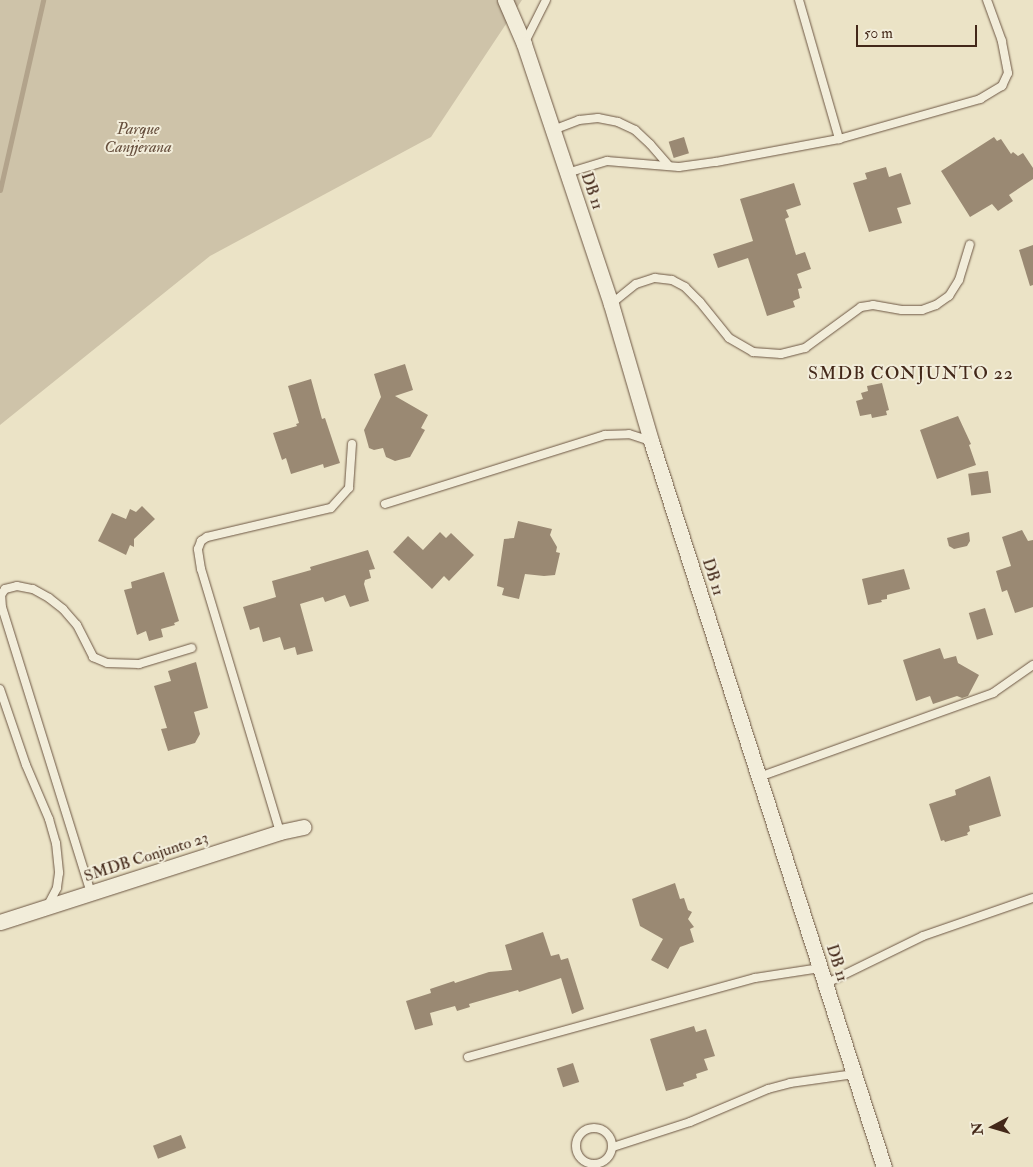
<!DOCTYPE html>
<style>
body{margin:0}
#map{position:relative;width:1033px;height:1167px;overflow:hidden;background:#ebe3c6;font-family:"IM FELL Double Pica",serif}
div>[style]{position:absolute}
.green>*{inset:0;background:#cec3a9}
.stream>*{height:5px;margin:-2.5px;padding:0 2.5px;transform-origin:2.5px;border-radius:2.5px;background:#b2a38b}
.building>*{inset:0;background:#9a8973;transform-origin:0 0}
.roads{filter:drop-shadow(0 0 1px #6d5744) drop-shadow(0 0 1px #6d5744)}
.lane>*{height:8px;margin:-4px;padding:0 4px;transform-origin:4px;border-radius:4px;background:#f2edda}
.lane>.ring{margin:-4px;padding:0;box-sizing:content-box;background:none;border:8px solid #f2edda;border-radius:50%}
.street>*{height:15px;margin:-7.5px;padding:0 7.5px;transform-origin:7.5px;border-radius:7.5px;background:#f2edda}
span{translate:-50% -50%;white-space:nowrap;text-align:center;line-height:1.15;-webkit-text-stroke:4px #f2edda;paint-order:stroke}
.park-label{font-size:16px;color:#664f3d;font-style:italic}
.street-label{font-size:16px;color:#432819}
.neighbourhood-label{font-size:18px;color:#432819;letter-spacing:1px}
.north{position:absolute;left:968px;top:1102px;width:50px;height:50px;-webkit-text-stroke:4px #f2edda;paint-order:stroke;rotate:264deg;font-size:14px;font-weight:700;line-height:20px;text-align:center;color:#432819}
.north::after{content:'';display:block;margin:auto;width:18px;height:22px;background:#432819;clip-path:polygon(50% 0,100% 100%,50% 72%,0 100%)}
.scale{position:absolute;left:856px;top:25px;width:121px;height:22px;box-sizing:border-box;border:2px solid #432819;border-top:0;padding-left:6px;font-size:15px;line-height:18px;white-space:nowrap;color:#432819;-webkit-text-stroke:4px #f2edda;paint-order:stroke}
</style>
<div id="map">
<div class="green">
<div style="clip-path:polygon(0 0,522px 0,431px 137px,210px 256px,0 425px)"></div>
</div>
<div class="stream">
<div style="left:0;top:190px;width:195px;rotate:-77.2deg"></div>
</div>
<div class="building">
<div style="left:684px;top:137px;width:17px;height:16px;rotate:73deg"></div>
<div style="clip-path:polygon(994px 137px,997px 141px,1001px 139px,1011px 154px,1013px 152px,1018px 156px,1023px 153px,1033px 168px,1033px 179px,1009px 195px,1013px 201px,998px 211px,992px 204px,970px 217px,941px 171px)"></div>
<div style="clip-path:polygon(886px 167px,889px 177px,901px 173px,911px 204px,897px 208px,902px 223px,869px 232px,853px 183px,867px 179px,865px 173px)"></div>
<div style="clip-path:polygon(794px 183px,801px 205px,786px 210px,789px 217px,785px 219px,796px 255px,805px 252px,811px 269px,797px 274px,802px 288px,798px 289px,800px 298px,793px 301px,795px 307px,767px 316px,748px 258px,718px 268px,713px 254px,753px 241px,740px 199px)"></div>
<div style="clip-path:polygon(1033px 245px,1033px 285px,1030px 286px,1019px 250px)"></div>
<div style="clip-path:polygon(405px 364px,413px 390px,395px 396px,428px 415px,421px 428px,425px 430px,410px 457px,395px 461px,386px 457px,383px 448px,374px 450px,369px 448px,364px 430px,381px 397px,374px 374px)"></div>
<div style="clip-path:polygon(311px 379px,322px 419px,325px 418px,340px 463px,324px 468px,323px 464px,291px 474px,286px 458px,282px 460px,273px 433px,297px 426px,296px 424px,299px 423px,288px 386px)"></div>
<div style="clip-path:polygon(882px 383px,889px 410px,886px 411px,887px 415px,872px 418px,871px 414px,860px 416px,856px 401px,863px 399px,861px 393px,868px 391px,867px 386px)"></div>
<div style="clip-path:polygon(958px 416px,971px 444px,969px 445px,976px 465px,937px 479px,920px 430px)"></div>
<div style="left:988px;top:471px;width:22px;height:20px;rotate:82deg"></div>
<div style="clip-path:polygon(142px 506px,155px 519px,134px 539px,134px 547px,130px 545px,126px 555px,98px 541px,112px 513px,126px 519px,130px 509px,136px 512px)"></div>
<div style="clip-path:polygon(518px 521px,552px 529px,550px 535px,557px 547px,556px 552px,560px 553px,555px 575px,544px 576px,525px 574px,519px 599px,502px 595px,504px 588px,497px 586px,504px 539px,514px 538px)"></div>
<div style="clip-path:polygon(1022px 530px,1028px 541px,1033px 540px,1033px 607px,1015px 613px,1007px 590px,1002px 592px,996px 571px,1011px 566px,1002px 537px)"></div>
<div style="clip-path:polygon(440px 532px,446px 538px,451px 533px,474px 555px,449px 581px,444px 576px,432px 589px,393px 552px,408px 536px,423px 550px)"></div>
<div style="clip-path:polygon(969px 532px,970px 541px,967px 546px,954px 549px,949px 546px,947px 538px)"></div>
<div style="clip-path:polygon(368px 550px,375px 569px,369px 570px,371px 578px,365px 580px,364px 584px,369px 601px,350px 607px,345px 595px,325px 602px,323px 597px,300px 604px,313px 651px,297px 655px,295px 647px,284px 650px,280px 637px,263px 642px,259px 627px,250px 630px,243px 607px,276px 597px,272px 581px,311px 570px,310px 567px)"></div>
<div style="clip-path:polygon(904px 569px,910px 589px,887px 595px,887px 599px,881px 600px,882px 602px,868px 605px,862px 579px)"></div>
<div style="clip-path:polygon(164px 572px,179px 621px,174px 623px,175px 625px,161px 629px,163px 637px,149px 641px,146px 631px,137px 635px,124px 590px,132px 588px,131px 582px)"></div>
<div style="left:985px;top:608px;width:28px;height:17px;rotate:73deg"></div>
<div style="clip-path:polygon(940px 648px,944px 659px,956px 656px,958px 663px,979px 675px,968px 696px,962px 698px,957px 696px,933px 704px,930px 696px,916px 701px,903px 660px)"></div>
<div style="clip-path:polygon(196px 662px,208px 708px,194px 712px,200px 734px,195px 743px,168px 751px,161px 729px,167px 728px,154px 686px,171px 681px,168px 671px)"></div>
<div style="clip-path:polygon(990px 776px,1001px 816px,969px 826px,970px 831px,967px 833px,968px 835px,945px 842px,944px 840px,941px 841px,929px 804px,956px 795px,955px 790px)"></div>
<div style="clip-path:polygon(675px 883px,680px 899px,684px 898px,688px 910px,692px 912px,688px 919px,694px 927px,690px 929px,694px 942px,680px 947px,668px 969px,651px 960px,663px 939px,640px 926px,632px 899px)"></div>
<div style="clip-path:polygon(543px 932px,551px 956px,559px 954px,561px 960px,568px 958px,584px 1009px,572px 1014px,561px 978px,519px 992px,518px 990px,469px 1004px,470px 1007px,457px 1011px,455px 1006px,430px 1013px,433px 1025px,415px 1030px,406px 1001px,431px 993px,430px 989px,454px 981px,455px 983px,489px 972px,512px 970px,505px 945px)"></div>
<div style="clip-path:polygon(694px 1026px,696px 1032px,706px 1029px,715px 1056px,704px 1059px,708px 1070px,696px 1074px,697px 1078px,683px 1083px,684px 1086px,666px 1091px,650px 1039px)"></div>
<div style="left:573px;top:1063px;width:20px;height:17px;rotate:72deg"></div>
<div style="left:181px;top:1135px;width:14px;height:30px;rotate:69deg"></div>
</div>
<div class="roads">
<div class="lane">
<div style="left:799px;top:0;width:145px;rotate:73.9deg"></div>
<div style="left:524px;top:44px;width:49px;rotate:-63.4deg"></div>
<div style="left:553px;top:130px;width:28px;rotate:-21deg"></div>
<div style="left:579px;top:120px;width:19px;rotate:-6deg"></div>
<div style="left:598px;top:118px;width:20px;rotate:11deg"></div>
<div style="left:618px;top:122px;width:19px;rotate:25deg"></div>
<div style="left:635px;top:130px;width:21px;rotate:43deg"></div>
<div style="left:650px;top:144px;width:28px;rotate:49deg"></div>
<div style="left:567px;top:173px;width:42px;rotate:-16.7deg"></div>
<div style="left:607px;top:161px;width:72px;rotate:4.8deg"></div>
<div style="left:679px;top:167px;width:37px;rotate:-8deg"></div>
<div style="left:716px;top:162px;width:125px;rotate:-10.6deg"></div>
<div style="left:839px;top:139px;width:147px;rotate:-15.8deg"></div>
<div style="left:980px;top:99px;width:26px;rotate:-31deg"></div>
<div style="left:1002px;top:86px;width:14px;rotate:-65deg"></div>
<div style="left:1008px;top:73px;width:33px;rotate:-101deg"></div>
<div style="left:1002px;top:41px;width:44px;rotate:-110.1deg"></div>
<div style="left:611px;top:304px;width:32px;rotate:-39deg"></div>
<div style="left:636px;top:284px;width:20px;rotate:-18deg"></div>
<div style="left:655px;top:278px;width:17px;rotate:7deg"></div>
<div style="left:672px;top:280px;width:15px;rotate:28deg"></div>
<div style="left:685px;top:287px;width:21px;rotate:45deg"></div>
<div style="left:700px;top:302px;width:46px;rotate:51.1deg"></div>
<div style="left:729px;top:338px;width:28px;rotate:30deg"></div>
<div style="left:753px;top:352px;width:28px;rotate:4deg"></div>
<div style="left:781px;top:354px;width:25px;rotate:-14deg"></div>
<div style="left:805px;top:348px;width:69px;rotate:-36.2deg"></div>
<div style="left:861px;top:307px;width:12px;rotate:-9deg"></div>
<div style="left:873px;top:305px;width:29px;rotate:10deg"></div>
<div style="left:902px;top:310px;width:20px"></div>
<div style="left:922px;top:310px;width:15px;rotate:-20deg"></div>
<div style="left:936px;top:305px;width:16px;rotate:-35deg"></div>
<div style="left:949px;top:296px;width:19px;rotate:-58deg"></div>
<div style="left:959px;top:280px;width:37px;rotate:-73deg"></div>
<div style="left:385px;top:504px;width:231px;rotate:-17.4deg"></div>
<div style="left:605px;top:435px;width:24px;rotate:-2deg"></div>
<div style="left:629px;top:434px;width:23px;rotate:18deg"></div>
<div style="left:0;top:689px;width:80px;rotate:71.1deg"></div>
<div style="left:26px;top:765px;width:59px;rotate:66.9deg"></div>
<div style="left:49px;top:819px;width:25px;rotate:74deg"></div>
<div style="left:56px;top:843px;width:30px;rotate:84deg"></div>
<div style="left:59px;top:873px;width:15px;rotate:98deg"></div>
<div style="left:57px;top:888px;width:19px;rotate:118deg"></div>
<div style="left:759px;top:777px;width:249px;rotate:-19.7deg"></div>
<div style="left:993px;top:693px;width:49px;rotate:-35deg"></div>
<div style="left:280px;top:832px;width:275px;rotate:-106.7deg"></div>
<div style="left:201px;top:569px;width:20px;rotate:-99deg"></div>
<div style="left:198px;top:549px;width:9px;rotate:-69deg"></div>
<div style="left:201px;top:541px;width:7px;rotate:-34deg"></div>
<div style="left:207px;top:537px;width:127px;rotate:-13.2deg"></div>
<div style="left:331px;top:508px;width:27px;rotate:-48deg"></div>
<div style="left:349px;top:488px;width:44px;rotate:-86.1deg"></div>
<div style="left:91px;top:893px;width:299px;rotate:-107.3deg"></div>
<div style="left:2px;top:608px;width:13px;rotate:-94deg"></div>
<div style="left:1px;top:595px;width:7px;rotate:-56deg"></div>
<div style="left:5px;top:589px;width:12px;rotate:-14deg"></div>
<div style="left:17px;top:586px;width:16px;rotate:11deg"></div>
<div style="left:33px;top:589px;width:18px;rotate:29deg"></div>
<div style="left:49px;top:598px;width:18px;rotate:38deg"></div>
<div style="left:63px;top:609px;width:21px;rotate:49deg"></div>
<div style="left:77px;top:625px;width:36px;rotate:63deg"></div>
<div style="left:93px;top:657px;width:15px;rotate:23deg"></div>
<div style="left:107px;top:663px;width:32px;rotate:2deg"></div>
<div style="left:139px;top:664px;width:55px;rotate:-16.8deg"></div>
<div style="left:825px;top:984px;width:109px;rotate:-26.1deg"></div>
<div style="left:923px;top:936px;width:116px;rotate:-19.1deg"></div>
<div style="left:468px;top:1057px;width:298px;rotate:-15.4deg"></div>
<div style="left:755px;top:978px;width:66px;rotate:-8.7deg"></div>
<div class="ring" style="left:576px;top:1128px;width:28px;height:28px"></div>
<div style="left:613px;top:1147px;width:81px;rotate:-18deg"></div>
<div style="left:690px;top:1122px;width:85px;rotate:-22.9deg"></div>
<div style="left:768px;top:1089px;width:23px;rotate:-15deg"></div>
<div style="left:790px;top:1083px;width:65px;rotate:-8deg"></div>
</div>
<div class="street">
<div style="left:505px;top:0;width:48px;rotate:66.6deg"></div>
<div style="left:524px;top:44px;width:274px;rotate:71.5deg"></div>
<div style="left:611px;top:304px;width:143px;rotate:73.7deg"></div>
<div style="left:651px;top:441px;width:762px;rotate:72.21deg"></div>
<div style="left:0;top:922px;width:294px;rotate:-17.8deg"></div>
<div style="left:280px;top:832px;width:24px;rotate:-12deg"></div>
</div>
</div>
<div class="park-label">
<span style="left:138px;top:138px">Parque<br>Canjjerana</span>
</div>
<div class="street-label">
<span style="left:592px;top:191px;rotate:71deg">DB 11</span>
<span style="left:713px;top:577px;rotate:72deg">DB 11</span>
<span style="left:146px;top:857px;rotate:-18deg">SMDB Conjunto 23</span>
<span style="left:837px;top:963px;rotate:72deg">DB 11</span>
</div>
<div class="neighbourhood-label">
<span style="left:911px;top:374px">SMDB CONJUNTO 22</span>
</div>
<div class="north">N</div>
<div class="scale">50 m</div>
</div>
